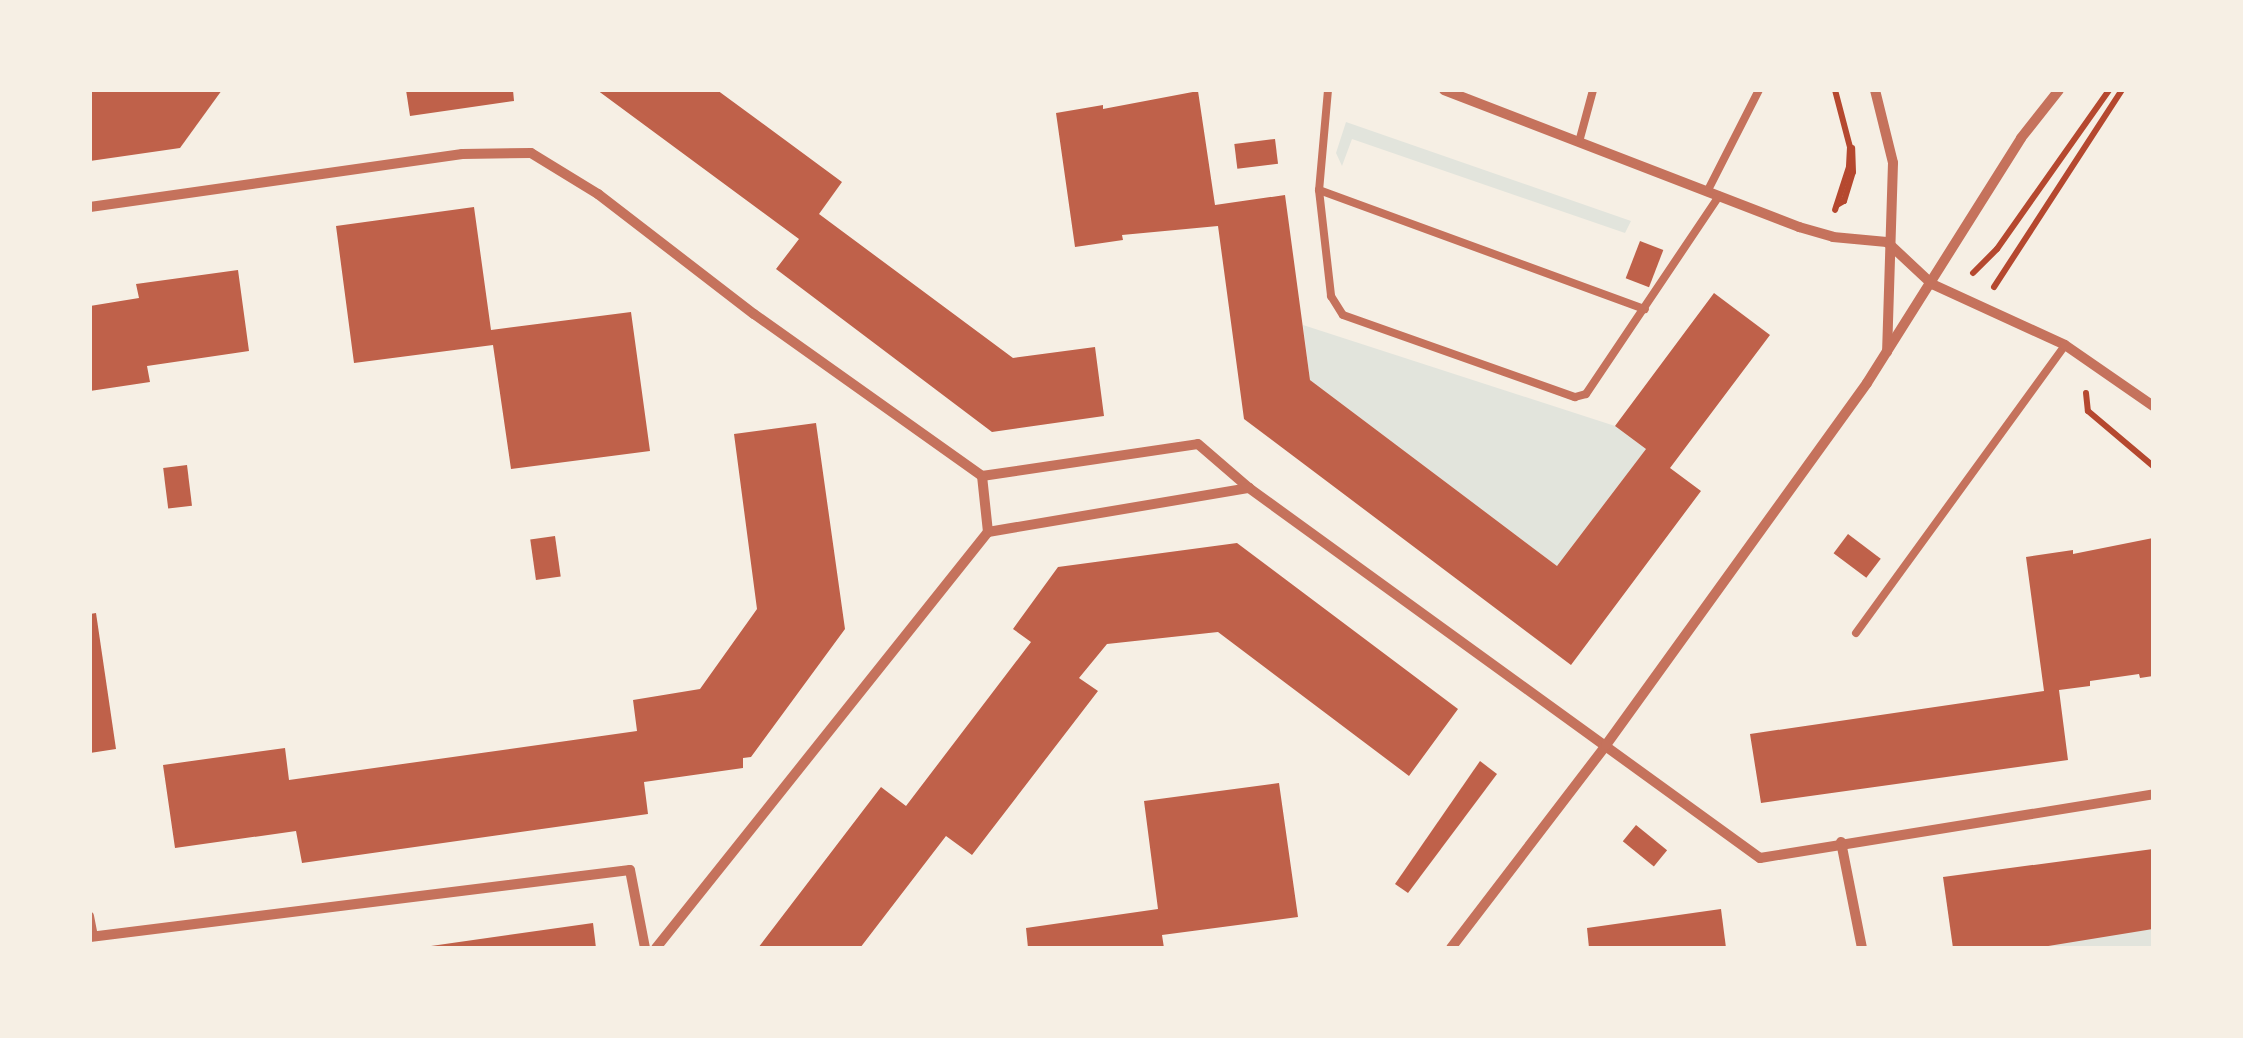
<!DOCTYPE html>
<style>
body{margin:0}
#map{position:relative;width:2243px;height:1038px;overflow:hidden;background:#f6efe4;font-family:Roboto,sans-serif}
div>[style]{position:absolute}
.green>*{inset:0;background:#e2e4dc}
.building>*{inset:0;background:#bf614a;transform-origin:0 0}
.path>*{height:6px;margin:-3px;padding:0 3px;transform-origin:3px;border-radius:3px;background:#b5482f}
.service>*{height:8px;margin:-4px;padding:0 4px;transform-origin:4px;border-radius:4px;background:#c5725c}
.minor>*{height:10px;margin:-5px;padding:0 5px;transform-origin:5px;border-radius:5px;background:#c5725c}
span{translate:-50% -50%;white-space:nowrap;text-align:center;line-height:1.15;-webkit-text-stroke:8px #f6efe4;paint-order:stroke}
.frame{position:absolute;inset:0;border:92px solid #f6efe4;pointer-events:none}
</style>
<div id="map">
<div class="green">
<div style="clip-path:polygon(1346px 122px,1631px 221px,1625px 233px,1352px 139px,1342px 166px,1336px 153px)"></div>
<div style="clip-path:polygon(1303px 325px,1615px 426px,1646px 449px,1557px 566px,1310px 380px)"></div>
<div style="clip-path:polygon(2153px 929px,2153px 948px,2036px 948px,2036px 945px)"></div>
</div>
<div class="building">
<div style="clip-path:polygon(222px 90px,180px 148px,90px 161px,90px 92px)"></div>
<div style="clip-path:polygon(406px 90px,513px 90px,514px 101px,410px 116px)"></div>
<div style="clip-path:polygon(597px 90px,717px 90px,842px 182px,819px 214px,1013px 358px,1095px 347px,1104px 416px,992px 432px,776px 269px,799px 239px)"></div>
<div style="clip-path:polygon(1198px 91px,1215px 205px,1285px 195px,1310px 380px,1557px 566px,1646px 449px,1615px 426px,1714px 293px,1770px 335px,1670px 468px,1701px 491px,1571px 665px,1244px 419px,1218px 226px,1122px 235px,1123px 240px,1075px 247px,1056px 113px,1103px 105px,1103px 109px)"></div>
<div style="left:1275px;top:139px;width:25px;height:41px;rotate:83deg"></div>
<div style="clip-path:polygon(474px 207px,491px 330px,631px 312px,650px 451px,511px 469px,493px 345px,354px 363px,336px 226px)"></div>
<div style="left:1640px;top:241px;width:25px;height:40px;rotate:21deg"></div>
<div style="clip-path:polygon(238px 270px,249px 351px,147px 366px,150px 382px,90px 391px,90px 306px,139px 298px,136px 284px)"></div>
<div style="clip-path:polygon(816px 423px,845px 629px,751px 757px,743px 758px,743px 768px,644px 782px,648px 814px,302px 863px,296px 831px,175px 848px,163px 765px,285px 748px,289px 780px,637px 731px,633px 700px,700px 689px,757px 609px,734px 434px)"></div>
<div style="left:187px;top:465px;width:41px;height:24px;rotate:83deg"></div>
<div style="left:1848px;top:534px;width:41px;height:24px;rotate:37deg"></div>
<div style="left:555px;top:536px;width:41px;height:25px;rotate:82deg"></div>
<div style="clip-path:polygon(2153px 538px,2153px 676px,2140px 678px,2139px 674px,2090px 681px,2090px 686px,2059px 690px,2068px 760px,1761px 803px,1750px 734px,2044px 691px,2026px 557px,2073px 550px,2073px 554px)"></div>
<div style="clip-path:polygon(1237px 543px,1458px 709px,1409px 776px,1218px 632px,1107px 644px,1079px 678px,1098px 691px,972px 855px,946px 836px,860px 948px,758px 948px,881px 787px,906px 806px,1031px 642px,1013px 629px,1058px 567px)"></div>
<div style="clip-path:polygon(96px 613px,116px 749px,90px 753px,90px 614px)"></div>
<div style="clip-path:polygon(1480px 761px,1497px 774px,1408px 893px,1395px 884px)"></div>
<div style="clip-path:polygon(1279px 783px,1298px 917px,1162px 935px,1164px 948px,1028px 948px,1026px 928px,1158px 909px,1144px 801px)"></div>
<div style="left:1636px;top:825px;width:40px;height:21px;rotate:39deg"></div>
<div style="clip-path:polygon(2153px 849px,2153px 929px,2036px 948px,1953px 948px,1943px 877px)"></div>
<div style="clip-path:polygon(1721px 909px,1726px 948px,1589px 948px,1587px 928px)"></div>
<div style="clip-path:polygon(593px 923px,596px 948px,431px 948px,431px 946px)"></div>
</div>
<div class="path">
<div style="left:1835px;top:90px;width:59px;rotate:75.3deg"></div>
<div style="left:1850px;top:147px;width:20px;rotate:93deg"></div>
<div style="left:1849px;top:167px;width:45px;rotate:108deg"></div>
<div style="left:1837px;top:205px;width:8px;rotate:-30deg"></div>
<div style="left:1844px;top:201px;width:30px;rotate:-73deg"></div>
<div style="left:1853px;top:172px;width:24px;rotate:-92deg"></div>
<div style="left:1973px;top:273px;width:34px;rotate:-45deg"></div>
<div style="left:1997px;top:249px;width:194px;rotate:-54.8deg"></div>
<div style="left:1994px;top:287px;width:235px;rotate:-57deg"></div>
<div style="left:2086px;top:393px;width:18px;rotate:84deg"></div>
<div style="left:2088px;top:411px;width:85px;rotate:40.2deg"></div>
</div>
<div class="service">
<div style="left:1328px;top:90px;width:100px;rotate:95.1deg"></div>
<div style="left:1319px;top:190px;width:107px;rotate:83.5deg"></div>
<div style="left:1331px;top:296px;width:22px;rotate:58deg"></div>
<div style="left:1343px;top:315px;width:246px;rotate:19.5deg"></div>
<div style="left:1575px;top:397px;width:11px;rotate:-15deg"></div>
<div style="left:1586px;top:394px;width:239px;rotate:-56.1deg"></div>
<div style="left:1579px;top:142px;width:54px;rotate:-74.9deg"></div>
<div style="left:1319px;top:190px;width:347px;rotate:20.1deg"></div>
<div style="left:1707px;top:192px;width:114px;rotate:-63deg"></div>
<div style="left:1856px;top:633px;width:356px;rotate:-54deg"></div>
<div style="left:90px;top:916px;width:20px;rotate:79deg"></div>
</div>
<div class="minor">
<div style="left:1444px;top:90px;width:381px;rotate:21.1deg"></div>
<div style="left:1799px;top:227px;width:35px;rotate:16deg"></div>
<div style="left:1833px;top:237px;width:54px;rotate:5.3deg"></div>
<div style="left:1887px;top:242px;width:62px;rotate:43deg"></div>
<div style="left:1932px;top:284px;width:146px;rotate:24.6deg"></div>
<div style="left:2065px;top:345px;width:107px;rotate:34.7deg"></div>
<div style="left:1875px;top:90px;width:75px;rotate:76.1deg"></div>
<div style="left:1893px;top:163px;width:189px;rotate:91.8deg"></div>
<div style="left:90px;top:207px;width:376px;rotate:-8.1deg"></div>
<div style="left:462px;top:154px;width:69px;rotate:-0.8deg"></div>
<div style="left:531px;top:153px;width:79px;rotate:31.5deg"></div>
<div style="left:598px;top:194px;width:197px;rotate:37.6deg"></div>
<div style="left:754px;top:314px;width:280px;rotate:35.4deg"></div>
<div style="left:982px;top:476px;width:218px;rotate:-8.4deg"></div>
<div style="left:1198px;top:444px;width:67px;rotate:40.8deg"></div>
<div style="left:1249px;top:488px;width:631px;rotate:35.91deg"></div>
<div style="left:1760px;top:858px;width:398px;rotate:-9.2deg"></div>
<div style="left:988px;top:532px;width:265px;rotate:-9.6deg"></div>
<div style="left:1841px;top:842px;width:108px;rotate:78.8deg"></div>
<div style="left:90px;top:937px;width:544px;rotate:-7.07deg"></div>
<div style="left:630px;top:870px;width:79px;rotate:79.1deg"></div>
<div style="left:656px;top:948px;width:532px;rotate:-51.41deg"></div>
<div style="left:988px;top:532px;width:56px;rotate:-96.1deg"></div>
<div style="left:1451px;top:948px;width:255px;rotate:-52.6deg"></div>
<div style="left:1606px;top:745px;width:446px;rotate:-54.2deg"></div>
<div style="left:1867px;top:383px;width:289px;rotate:-57.8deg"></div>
<div style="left:2021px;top:138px;width:61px;rotate:-51.6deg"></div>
</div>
<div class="frame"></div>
</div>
